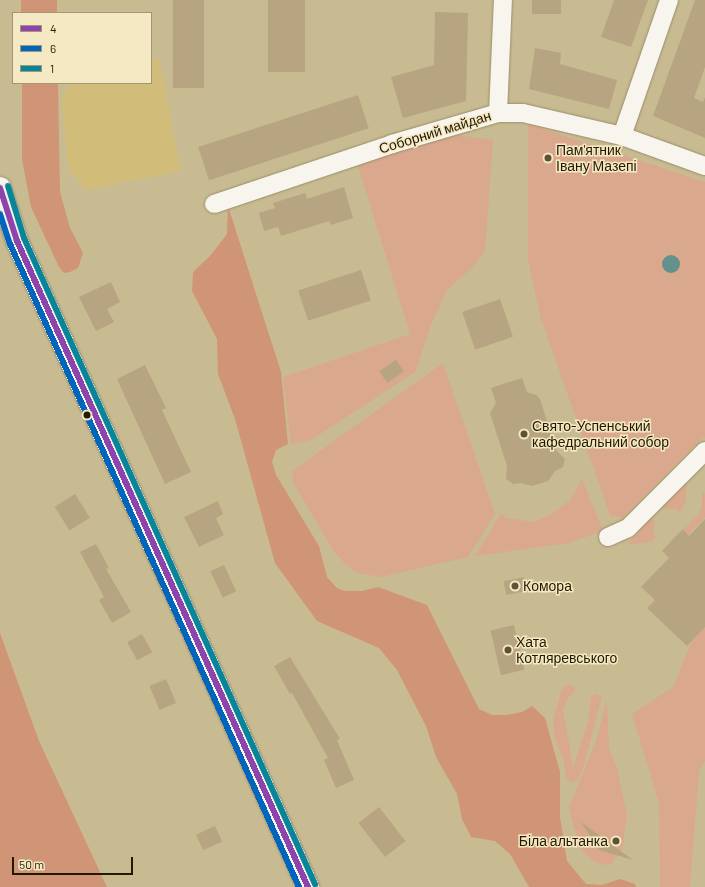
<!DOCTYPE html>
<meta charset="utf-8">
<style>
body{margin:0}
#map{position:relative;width:705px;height:887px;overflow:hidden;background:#c9bb91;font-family:Barlow,sans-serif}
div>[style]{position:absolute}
.built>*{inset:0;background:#d2bc7a}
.green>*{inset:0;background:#daa88d}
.forest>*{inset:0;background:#d09477;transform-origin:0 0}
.water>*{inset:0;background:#62918e}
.round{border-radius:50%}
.building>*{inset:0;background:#b7a481;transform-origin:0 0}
.roads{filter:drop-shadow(0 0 1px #998e6c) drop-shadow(0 0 1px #998e6c)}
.street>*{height:18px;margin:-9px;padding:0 9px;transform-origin:9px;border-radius:9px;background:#f7f5ee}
.primary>*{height:22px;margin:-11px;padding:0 11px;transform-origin:11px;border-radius:11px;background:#f7f5ee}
.bus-1>*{height:6px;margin:-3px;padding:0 3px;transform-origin:3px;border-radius:3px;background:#8e44ad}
.bus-2>*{height:6px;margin:-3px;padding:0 3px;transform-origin:3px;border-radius:3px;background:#0065bd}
.bus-3>*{height:6px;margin:-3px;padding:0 3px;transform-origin:3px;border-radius:3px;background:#09859a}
.dots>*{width:11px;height:11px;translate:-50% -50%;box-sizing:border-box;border:2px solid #f5e9c4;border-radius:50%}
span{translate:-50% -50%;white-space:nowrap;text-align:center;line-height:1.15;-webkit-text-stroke:3px #f5e9c4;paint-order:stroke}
.street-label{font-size:14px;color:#231900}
.poi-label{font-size:14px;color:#231900}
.left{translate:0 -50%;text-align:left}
.right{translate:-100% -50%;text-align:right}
.legend{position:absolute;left:12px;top:12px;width:140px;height:72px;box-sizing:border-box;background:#f5e9c4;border:1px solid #a19676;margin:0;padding:5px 7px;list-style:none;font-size:12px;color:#231900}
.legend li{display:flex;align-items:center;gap:8px;height:20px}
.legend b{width:20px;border:1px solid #a19676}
.scale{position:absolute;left:12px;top:857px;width:121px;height:18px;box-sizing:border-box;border:2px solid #231900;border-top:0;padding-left:5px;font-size:12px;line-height:14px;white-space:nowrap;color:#231900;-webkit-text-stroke:3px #f5e9c4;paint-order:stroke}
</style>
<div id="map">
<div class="built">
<div style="clip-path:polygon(159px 59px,181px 171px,86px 190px,69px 170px,61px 100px,70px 83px,151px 83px,151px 61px)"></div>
</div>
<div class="green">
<div style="clip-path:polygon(528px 124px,705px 182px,705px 438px,703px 437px,622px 518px,610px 515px,541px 319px,528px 261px)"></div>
<div style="clip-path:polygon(457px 135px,493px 140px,485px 251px,474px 266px,447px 290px,431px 325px,415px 372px,311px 440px,291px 444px,283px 377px,410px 334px,357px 163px)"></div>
<div style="clip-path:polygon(443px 363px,495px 514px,468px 557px,381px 577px,357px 573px,345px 564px,333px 550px,294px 484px,292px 471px)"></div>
<div style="clip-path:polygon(582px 479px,603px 531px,569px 543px,475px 556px,501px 513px,506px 518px,534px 522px,553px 513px,571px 499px)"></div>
<div style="clip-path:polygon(686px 482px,686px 500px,680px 513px,677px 509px,666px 509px,663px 506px)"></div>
<div style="clip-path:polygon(702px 492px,705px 494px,705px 517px,688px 535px,683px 530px,698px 515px,702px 506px)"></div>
<div style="clip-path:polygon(651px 519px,655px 522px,653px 533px,656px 537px,651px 542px,627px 545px)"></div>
<div style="clip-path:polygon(705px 627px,705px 761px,699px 771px,690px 887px,660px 887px,659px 803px,632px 714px,673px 687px,692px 641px)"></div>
<div style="clip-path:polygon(569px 684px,576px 690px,568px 698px,563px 709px,573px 767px,588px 722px,591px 697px,596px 694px,602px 696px,583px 769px,578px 779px,572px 783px,566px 777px,564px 761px,555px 739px,553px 721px,562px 688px)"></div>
<div style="clip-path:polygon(607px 700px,609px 748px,617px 768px,627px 815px,622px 851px,610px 865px,599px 864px,591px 860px,579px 847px,569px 807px,595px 744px)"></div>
</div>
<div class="forest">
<div style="left:21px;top:0;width:36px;height:13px"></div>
<div style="clip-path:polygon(22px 83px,58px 83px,60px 192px,70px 228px,83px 253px,78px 268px,70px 272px,64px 273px,59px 267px,31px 207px,22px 159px)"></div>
<div style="clip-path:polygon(228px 206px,281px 372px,288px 444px,276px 450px,272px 462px,276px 475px,319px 546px,327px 577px,337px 588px,345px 591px,362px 591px,378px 587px,427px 605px,479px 709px,492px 715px,507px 715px,522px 712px,532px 706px,545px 718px,560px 772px,560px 817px,567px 861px,586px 884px,602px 885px,620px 879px,635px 884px,636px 887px,529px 887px,510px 854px,495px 841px,471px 837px,462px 819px,457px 794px,436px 757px,426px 726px,397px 670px,379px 648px,317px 621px,275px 563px,235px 419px,218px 374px,217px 339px,192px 291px,193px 272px,210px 256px,227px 234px)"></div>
<div style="clip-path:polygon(0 633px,39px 741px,107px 887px,0 887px)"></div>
</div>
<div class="water">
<div class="round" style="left:662px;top:255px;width:18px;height:18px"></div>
</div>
<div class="building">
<div style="left:173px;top:0;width:31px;height:88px"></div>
<div style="left:268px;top:0;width:37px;height:72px"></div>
<div style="left:532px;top:0;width:29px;height:14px"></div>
<div style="clip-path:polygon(614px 0,648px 0,631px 47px,601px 37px)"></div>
<div style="clip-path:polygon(695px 0,705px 0,705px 67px,694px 98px,703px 102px,705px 97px,705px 138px,653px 116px)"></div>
<div style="clip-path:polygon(435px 12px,468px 13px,466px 101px,403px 118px,391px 77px,434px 65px)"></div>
<div style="clip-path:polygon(535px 48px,561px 53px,560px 64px,617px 80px,609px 109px,529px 89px)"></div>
<div style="left:358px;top:95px;width:35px;height:168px;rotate:72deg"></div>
<div style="clip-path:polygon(344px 187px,353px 218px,331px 225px,329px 221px,281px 236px,278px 227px,264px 231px,259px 213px,275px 208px,273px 203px,305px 193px,307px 199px)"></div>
<div style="left:361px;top:270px;width:32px;height:66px;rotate:72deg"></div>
<div style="clip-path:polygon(111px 282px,120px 302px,107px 309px,114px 322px,96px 331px,79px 297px)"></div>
<div style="left:500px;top:299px;width:40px;height:40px;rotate:71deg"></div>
<div style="left:396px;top:360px;width:14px;height:20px;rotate:56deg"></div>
<div style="clip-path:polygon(145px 365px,166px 408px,162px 410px,191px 472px,165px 484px,117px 379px)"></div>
<div style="clip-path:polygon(522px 378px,527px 392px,536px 395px,540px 399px,556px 450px,565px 459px,563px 467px,555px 471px,548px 481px,532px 486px,521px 483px,513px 484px,506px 479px,507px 466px,490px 413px,496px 403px,491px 388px)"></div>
<div style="left:75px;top:494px;width:28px;height:24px;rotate:58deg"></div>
<div style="clip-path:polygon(218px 501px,223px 514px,216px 518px,224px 535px,199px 547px,184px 517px)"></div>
<div style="clip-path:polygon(705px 519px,705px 627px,687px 646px,647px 608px,655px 600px,641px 587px,669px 558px,662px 551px,674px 538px,683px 529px,689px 536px)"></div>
<div style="clip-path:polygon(96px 544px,109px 568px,106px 569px,131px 612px,112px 623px,99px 600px,104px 597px,80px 552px)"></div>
<div style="left:224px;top:565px;width:29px;height:15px;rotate:65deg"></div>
<div style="left:524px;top:577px;width:14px;height:21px;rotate:78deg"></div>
<div style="left:514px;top:625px;width:46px;height:24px;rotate:77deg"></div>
<div style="left:142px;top:634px;width:21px;height:17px;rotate:61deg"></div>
<div style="clip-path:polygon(290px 657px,340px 739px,337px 740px,354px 780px,336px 788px,324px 760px,328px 758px,292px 693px,290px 694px,274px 666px)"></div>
<div style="left:166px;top:679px;width:26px;height:18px;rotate:67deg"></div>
<div style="left:379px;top:807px;width:43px;height:26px;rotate:52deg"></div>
<div style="clip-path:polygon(581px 822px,633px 860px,599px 850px)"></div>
<div style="left:215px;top:826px;width:17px;height:21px;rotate:65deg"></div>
</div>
<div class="roads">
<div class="street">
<div style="left:498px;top:113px;width:113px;rotate:-87.5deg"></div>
<div style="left:622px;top:136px;width:144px;rotate:-70.9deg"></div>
<div style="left:214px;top:204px;width:188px;rotate:-18.6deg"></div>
<div style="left:392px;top:144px;width:110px;rotate:-16.3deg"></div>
<div style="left:498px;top:113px;width:25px"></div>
<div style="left:523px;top:113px;width:102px;rotate:13.1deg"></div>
<div style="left:622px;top:136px;width:88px;rotate:19.9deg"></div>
<div style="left:608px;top:537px;width:22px;rotate:-24deg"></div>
<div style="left:628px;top:528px;width:109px;rotate:-45deg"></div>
</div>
<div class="primary">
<div style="left:0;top:188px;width:56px;rotate:72.2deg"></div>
<div style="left:17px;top:241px;width:709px;rotate:65.75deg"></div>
</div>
</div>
<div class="bus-1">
<div style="left:0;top:188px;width:56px;rotate:72.2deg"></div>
<div style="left:17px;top:241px;width:709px;rotate:65.75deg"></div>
</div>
<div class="bus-2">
<div style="left:0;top:214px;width:32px;rotate:72deg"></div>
<div style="left:10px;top:244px;width:705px;rotate:65.8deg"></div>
</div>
<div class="bus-3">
<div style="left:8px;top:186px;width:54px;rotate:72.9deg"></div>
<div style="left:24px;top:238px;width:709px;rotate:65.75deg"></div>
</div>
<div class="dots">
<div style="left:548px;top:158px;background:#5d5233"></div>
<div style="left:87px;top:415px;background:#231900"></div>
<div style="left:524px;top:434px;background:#5d5233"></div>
<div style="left:515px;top:586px;background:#5d5233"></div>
<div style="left:508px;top:650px;background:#5d5233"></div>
<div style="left:616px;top:841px;background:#5d5233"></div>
</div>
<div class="street-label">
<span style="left:435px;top:132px;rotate:-17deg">Соборний майдан</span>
</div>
<div class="poi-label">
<span class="left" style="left:556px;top:158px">Пам'ятник<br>Івану Мазепі</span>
<span class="left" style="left:532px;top:434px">Свято-Успенський<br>кафедральний собор</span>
<span class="left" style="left:523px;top:586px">Комора</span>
<span class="left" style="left:516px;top:650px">Хата<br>Котляревського</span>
<span class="right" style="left:608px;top:841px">Біла альтанка</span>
</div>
<ul class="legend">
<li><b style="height:5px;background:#8e44ad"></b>4</li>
<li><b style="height:5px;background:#0065bd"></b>6</li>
<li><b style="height:5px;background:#09859a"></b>1</li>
</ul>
<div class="scale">50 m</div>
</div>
